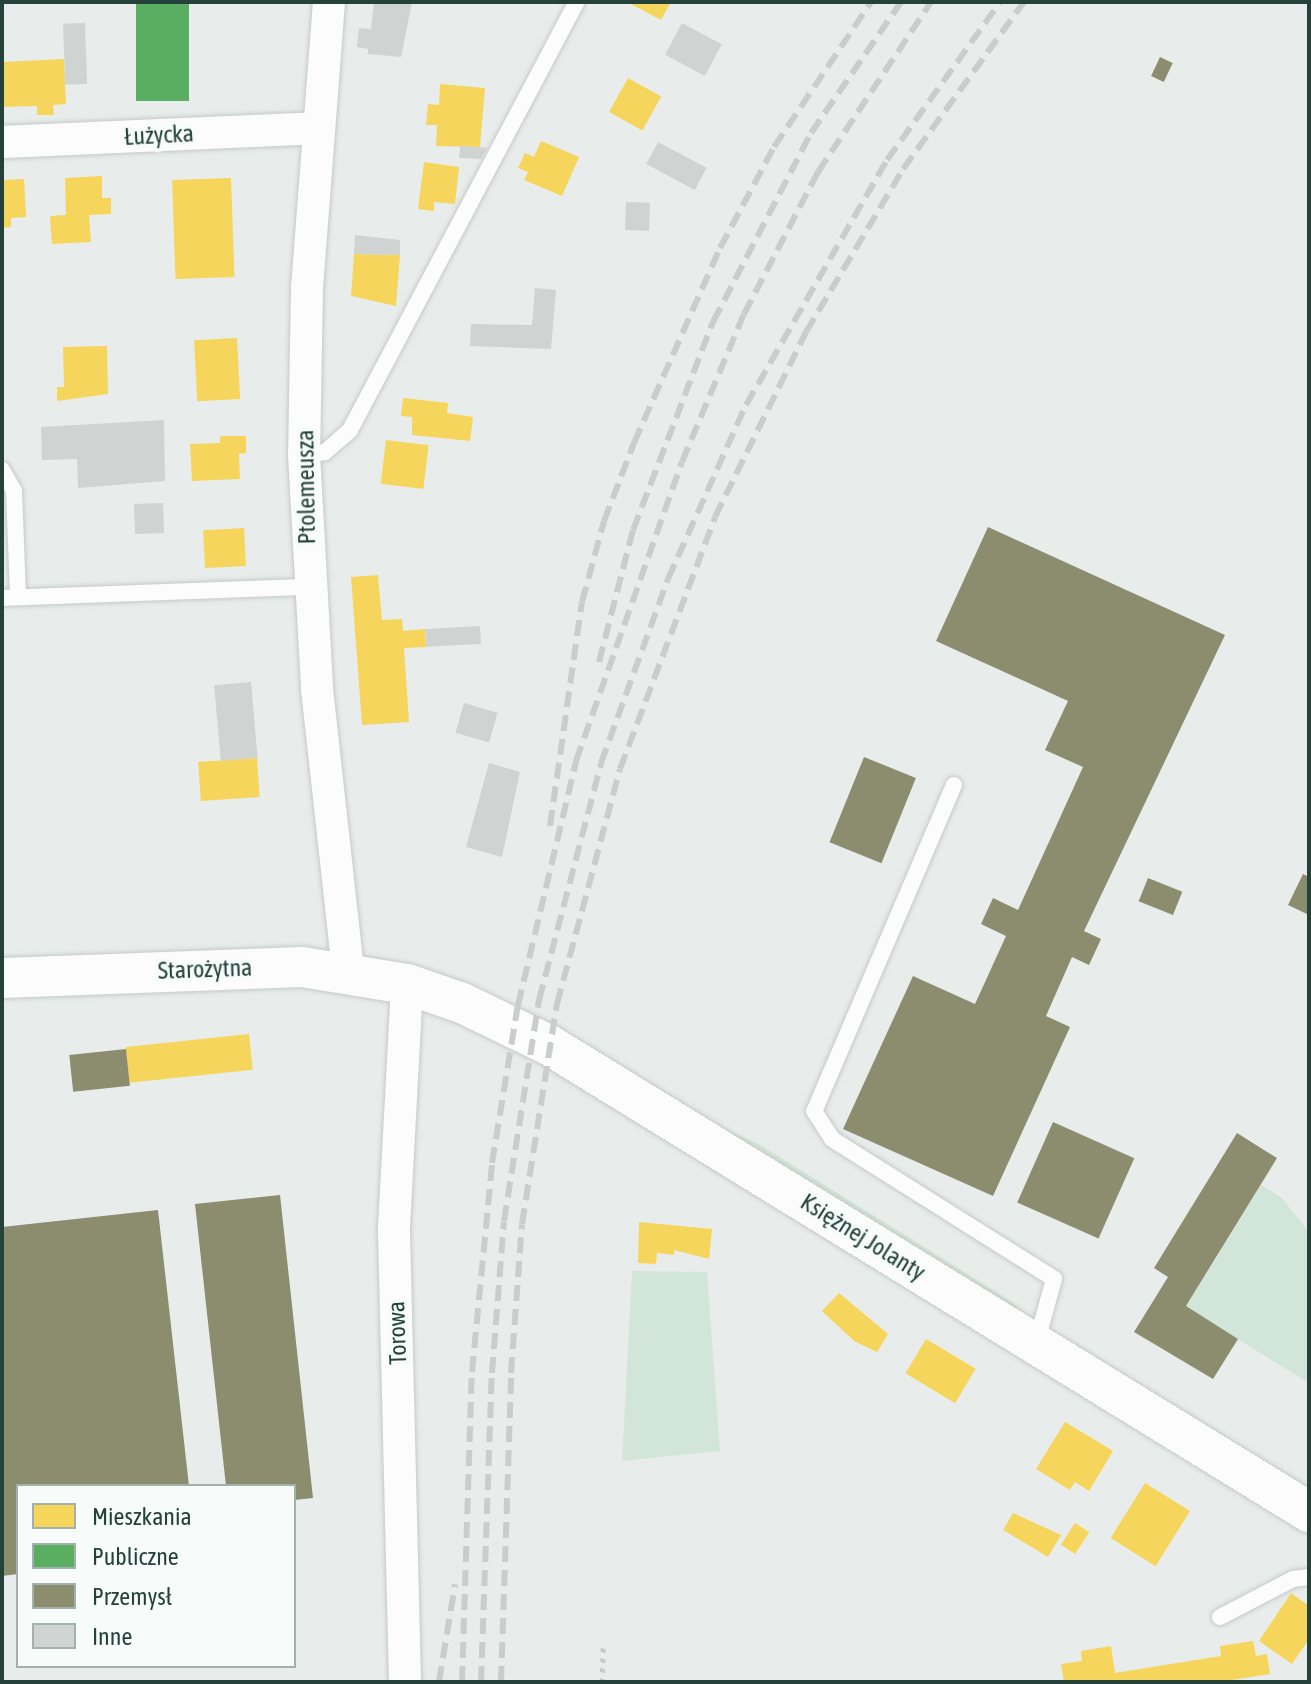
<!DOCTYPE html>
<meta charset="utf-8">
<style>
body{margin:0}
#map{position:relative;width:1311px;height:1684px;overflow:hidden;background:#e8edeb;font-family:"Asap Condensed",sans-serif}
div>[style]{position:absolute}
.green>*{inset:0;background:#d1e6d8}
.homes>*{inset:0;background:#f6d55c;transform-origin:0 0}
.public>*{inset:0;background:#5aae61;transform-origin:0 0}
.industry>*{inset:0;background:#8c8c6e;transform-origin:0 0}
.building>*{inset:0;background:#cfd4d2;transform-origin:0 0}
.path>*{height:5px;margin-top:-2.5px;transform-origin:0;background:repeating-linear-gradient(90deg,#c3ccca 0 4px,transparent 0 10px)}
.roads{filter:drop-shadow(0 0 2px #c5cac8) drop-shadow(0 0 2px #c5cac8)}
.service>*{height:16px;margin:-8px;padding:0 8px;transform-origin:8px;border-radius:8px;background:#fcfcfc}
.minor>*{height:32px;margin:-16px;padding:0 16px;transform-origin:16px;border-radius:16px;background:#fcfcfc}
.tertiary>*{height:40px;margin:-20px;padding:0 20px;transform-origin:20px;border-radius:20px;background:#fcfcfc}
.rail>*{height:6px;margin-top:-3px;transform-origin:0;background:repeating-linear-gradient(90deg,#c9cdcc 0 16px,transparent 0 24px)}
span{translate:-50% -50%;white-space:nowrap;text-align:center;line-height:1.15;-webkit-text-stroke:8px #f7fbf9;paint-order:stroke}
.street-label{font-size:24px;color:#24423a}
.frame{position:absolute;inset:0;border:4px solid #24423a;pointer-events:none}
.legend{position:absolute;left:16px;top:1484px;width:280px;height:184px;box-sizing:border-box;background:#f7fbf9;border:2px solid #a3b1ad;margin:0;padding:10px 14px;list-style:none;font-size:24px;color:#24423a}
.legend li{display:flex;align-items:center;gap:16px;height:40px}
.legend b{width:40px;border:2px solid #a3b1ad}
</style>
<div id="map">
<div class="green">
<div style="clip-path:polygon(725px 1129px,757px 1143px,1020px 1307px,1013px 1307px,720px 1130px)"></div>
<div style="clip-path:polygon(1261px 1185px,1282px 1198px,1309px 1232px,1309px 1383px,1186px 1307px)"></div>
<div style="clip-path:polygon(632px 1271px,707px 1272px,720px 1451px,622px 1461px)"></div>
</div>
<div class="homes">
<div style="clip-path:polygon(627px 2px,671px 2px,661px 20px)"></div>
<div style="clip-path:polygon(64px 59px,66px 104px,53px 105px,54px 115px,37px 115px,37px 106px,2px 107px,2px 62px)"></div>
<div style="left:628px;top:78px;width:38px;height:39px;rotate:29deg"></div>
<div style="clip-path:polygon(440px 84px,485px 88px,480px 147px,436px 146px,437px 125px,426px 125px,428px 104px,439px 105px)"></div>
<div style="clip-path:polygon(541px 141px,579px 157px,562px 196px,524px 180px,528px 172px,518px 168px,525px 153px,534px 157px)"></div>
<div style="clip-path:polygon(424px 162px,459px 167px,455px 204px,434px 202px,434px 211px,418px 209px)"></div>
<div style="clip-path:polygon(102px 176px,102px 198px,111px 198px,111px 214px,89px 215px,91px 242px,52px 244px,50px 216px,66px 215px,65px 178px)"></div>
<div style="left:231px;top:178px;width:99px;height:59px;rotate:88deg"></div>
<div style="clip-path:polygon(24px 179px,26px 217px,11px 218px,11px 227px,2px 228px,2px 180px)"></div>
<div style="clip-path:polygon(354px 254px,400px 255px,396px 306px,351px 296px)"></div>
<div style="left:237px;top:338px;width:61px;height:43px;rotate:87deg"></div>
<div style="clip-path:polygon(107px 346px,108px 394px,57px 401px,57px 387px,64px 387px,63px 347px)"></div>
<div style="clip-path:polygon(403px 398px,448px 403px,447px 413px,473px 417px,470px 441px,412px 435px,412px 417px,401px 416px)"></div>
<div style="clip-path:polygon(220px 436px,246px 436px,246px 453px,239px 454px,240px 479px,192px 481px,190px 444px,220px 443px)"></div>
<div style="left:386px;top:440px;width:43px;height:44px;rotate:7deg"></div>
<div style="left:244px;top:528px;width:38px;height:41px;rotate:87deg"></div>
<div style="clip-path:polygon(378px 575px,382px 620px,402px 619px,403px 631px,425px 629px,426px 647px,404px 648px,409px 722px,362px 725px,351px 577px)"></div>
<div style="left:257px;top:758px;width:39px;height:59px;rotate:86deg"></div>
<div style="left:249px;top:1034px;width:36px;height:124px;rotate:84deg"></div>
<div style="clip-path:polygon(639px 1222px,712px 1229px,709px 1259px,674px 1250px,674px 1255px,657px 1253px,656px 1264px,638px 1263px)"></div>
<div style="clip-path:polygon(839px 1293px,888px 1334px,877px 1352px,854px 1341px,822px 1311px)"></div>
<div style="left:926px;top:1339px;width:58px;height:40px;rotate:31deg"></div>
<div style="clip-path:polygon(1065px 1422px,1113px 1451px,1089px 1491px,1075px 1482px,1070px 1490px,1036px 1469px)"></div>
<div style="left:1145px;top:1483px;width:53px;height:65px;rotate:32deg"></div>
<div style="clip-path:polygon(1013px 1513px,1061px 1535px,1048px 1557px,1003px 1530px)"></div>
<div style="left:1075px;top:1523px;width:17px;height:26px;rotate:33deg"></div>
<div style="clip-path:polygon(1291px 1593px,1309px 1606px,1309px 1639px,1292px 1664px,1259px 1641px)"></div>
<div style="clip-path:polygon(1253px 1641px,1256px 1656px,1267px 1654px,1270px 1674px,1219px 1682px,1064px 1682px,1061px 1664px,1082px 1661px,1081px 1651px,1111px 1646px,1115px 1673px,1221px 1656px,1220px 1646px)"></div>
</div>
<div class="public">
<div style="left:136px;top:2px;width:53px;height:99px"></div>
</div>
<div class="industry">
<div style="left:1160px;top:57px;width:14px;height:21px;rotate:25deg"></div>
<div style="clip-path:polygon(988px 527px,1225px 635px,1084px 931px,1101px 939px,1089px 965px,1072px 957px,1046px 1016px,1070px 1027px,993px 1196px,843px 1129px,913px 976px,975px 1004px,1006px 936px,981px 924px,993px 898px,1018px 910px,1083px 767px,1045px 750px,1068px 701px,936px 641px)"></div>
<div style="left:864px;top:757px;width:56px;height:92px;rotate:22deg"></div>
<div style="clip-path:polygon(1303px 874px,1309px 877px,1309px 915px,1288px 905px)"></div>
<div style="left:1148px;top:878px;width:37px;height:25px;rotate:22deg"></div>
<div style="left:126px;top:1049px;width:37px;height:57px;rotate:84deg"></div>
<div style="left:1053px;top:1122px;width:89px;height:88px;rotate:24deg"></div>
<div style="clip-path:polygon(1237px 1133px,1277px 1158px,1186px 1306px,1238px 1339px,1213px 1379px,1134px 1332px,1168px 1277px,1154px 1268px)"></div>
<div style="clip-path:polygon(280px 1195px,313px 1498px,294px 1500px,294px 1486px,226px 1486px,195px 1204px)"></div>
<div style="clip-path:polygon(158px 1210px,189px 1486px,18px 1486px,18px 1574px,2px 1576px,2px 1227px)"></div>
</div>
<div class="building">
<div style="clip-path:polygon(374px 2px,412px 2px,401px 57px,368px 54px,368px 49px,357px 47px,359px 28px,371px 29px)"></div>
<div style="left:85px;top:23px;width:61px;height:22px;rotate:88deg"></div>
<div style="left:682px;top:23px;width:45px;height:36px;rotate:28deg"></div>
<div style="left:658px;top:142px;width:55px;height:25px;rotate:28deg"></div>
<div style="clip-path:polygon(460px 146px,480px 147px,487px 148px,481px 159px,459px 158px)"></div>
<div style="left:626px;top:202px;width:24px;height:28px;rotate:2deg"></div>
<div style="clip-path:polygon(355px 235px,400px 240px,400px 255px,354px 254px)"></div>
<div style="clip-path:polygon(535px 288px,556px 290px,551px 349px,470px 346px,471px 324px,532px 325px)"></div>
<div style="clip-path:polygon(164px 420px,165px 481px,78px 488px,77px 459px,42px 460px,41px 427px)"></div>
<div style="left:163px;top:503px;width:30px;height:29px;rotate:88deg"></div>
<div style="left:480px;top:626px;width:18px;height:55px;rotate:87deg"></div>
<div style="left:251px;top:682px;width:76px;height:37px;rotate:85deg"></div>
<div style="left:464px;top:703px;width:35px;height:31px;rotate:16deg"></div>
<div style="clip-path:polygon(489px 763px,520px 772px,502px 857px,466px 847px)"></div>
</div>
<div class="path">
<div style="left:602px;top:1682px;width:38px;rotate:-88deg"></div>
</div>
<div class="roads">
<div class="service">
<div style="left:304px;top:454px;width:21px;rotate:-5deg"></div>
<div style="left:325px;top:452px;width:33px;rotate:-41deg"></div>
<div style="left:350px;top:430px;width:484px;rotate:-62.1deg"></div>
<div style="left:2px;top:470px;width:24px;rotate:60deg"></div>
<div style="left:14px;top:491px;width:106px;rotate:87.8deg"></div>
<div style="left:2px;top:598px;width:306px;rotate:-2.1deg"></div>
<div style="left:954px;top:785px;width:355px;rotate:113.2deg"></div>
<div style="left:814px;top:1111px;width:33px;rotate:57deg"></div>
<div style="left:832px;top:1139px;width:262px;rotate:32.2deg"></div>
<div style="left:1054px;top:1279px;width:67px;rotate:105.5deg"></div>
<div style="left:1220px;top:1617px;width:82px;rotate:-27.5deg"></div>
<div style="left:1293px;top:1579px;width:16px;rotate:-7deg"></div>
</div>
<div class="minor">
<div style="left:329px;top:2px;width:287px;rotate:94.4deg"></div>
<div style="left:307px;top:288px;width:166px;rotate:91deg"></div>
<div style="left:304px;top:454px;width:235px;rotate:86.8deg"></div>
<div style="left:317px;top:689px;width:285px;rotate:83.7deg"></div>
<div style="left:2px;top:142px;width:315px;rotate:-2.5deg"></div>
<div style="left:405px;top:1682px;width:455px;rotate:-91.4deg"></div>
<div style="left:394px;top:1227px;width:243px;rotate:-86.9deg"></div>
</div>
<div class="tertiary">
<div style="left:2px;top:978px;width:300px;rotate:-2.1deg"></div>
<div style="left:302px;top:967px;width:106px;rotate:9.2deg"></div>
<div style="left:407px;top:984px;width:58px;rotate:19.1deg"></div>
<div style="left:462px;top:1003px;width:97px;rotate:25.8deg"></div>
<div style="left:549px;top:1045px;width:892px;rotate:31.57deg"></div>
</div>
</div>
<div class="rail">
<div style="left:599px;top:662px;width:136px;rotate:-75.6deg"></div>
<div style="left:633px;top:530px;width:223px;rotate:-69deg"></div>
<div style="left:713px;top:322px;width:213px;rotate:-62.6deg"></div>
<div style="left:811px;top:133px;width:159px;rotate:-55.5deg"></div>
<div style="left:550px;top:826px;width:226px;rotate:-81.9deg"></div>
<div style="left:582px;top:602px;width:84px;rotate:-74.8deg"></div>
<div style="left:604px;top:521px;width:84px;rotate:-69deg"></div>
<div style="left:634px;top:443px;width:213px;rotate:-66.2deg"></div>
<div style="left:720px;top:248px;width:115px;rotate:-61.9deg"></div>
<div style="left:774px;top:147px;width:174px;rotate:-56.2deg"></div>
<div style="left:439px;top:1682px;width:99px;rotate:-80.7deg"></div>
<div style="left:462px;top:1682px;width:310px;rotate:-88.2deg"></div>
<div style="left:472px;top:1372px;width:210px;rotate:-84.5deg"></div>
<div style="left:492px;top:1163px;width:160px;rotate:-80.7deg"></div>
<div style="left:518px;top:1005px;width:251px;rotate:-76.6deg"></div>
<div style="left:576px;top:761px;width:317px;rotate:-70.5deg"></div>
<div style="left:682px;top:462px;width:160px;rotate:-67.3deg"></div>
<div style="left:744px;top:314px;width:160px;rotate:-62.5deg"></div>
<div style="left:818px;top:172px;width:204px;rotate:-56.4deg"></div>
<div style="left:481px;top:1682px;width:309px;rotate:-88deg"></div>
<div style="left:492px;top:1373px;width:152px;rotate:-85.5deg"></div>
<div style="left:504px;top:1221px;width:224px;rotate:-81deg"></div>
<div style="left:539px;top:1000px;width:245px;rotate:-75.3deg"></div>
<div style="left:601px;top:763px;width:196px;rotate:-70deg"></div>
<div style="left:668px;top:579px;width:191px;rotate:-65.9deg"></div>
<div style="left:746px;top:405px;width:283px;rotate:-60.1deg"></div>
<div style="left:887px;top:160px;width:194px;rotate:-54.4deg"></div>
<div style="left:501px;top:1682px;width:309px;rotate:-88.1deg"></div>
<div style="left:511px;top:1373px;width:149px;rotate:-85.8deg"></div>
<div style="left:522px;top:1224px;width:223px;rotate:-81deg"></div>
<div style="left:557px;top:1004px;width:243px;rotate:-75deg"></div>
<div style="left:620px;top:769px;width:269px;rotate:-69.3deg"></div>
<div style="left:715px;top:517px;width:206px;rotate:-63.8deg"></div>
<div style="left:806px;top:332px;width:190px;rotate:-59.2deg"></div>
<div style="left:903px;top:169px;width:206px;rotate:-54.1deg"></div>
</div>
<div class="street-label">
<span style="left:159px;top:135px;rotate:-3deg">Łużycka</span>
<span style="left:306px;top:487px;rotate:-91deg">Ptolemeusza</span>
<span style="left:205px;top:969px;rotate:-2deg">Starożytna</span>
<span style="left:863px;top:1237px;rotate:32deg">Księżnej Jolanty</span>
<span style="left:397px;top:1333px;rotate:-92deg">Torowa</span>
</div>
<div class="frame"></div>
<ul class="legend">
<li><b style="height:22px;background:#f6d55c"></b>Mieszkania</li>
<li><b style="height:22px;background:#5aae61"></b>Publiczne</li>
<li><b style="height:22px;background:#8c8c6e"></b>Przemysł</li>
<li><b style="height:22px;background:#cfd4d2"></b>Inne</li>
</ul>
</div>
